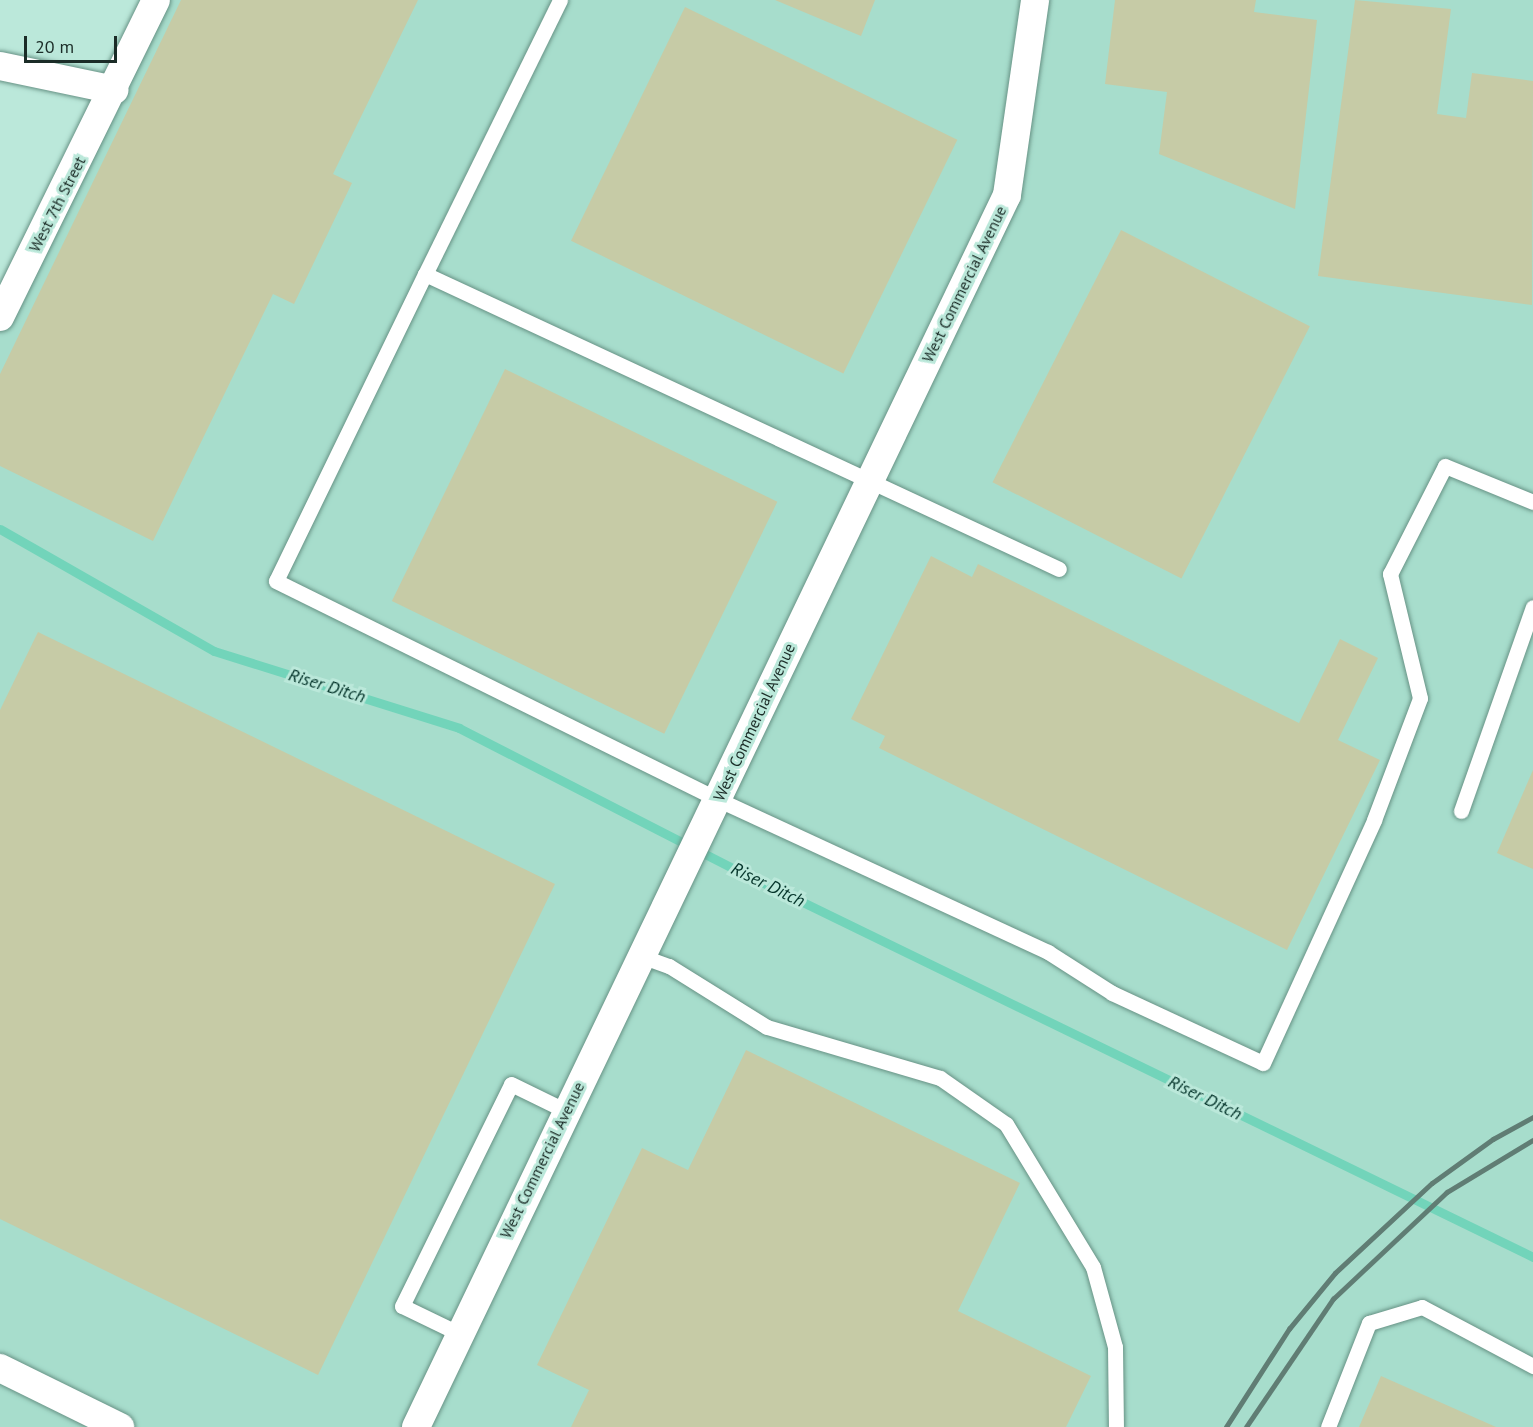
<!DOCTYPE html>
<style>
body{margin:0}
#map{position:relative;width:1533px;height:1427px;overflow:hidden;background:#bbe8da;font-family:"PT Sans",sans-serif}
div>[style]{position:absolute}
.built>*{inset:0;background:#a7ddcc}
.stream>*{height:9px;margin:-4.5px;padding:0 4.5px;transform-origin:4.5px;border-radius:4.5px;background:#72d4ba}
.building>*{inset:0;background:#c6cba6;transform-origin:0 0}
.roads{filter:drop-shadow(0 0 2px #679285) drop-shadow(0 0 2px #679285)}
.service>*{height:15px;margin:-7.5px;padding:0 7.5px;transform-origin:7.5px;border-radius:7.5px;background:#fff}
.minor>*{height:28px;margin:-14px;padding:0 14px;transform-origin:14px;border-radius:14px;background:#fff}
.rail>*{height:4.5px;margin:-2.25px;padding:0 2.25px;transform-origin:2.25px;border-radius:2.25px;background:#607d74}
span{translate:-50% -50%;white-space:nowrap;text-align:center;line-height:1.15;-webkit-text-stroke:6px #bbe8da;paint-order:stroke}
.street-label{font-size:16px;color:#1b2c27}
.water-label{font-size:18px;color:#05352b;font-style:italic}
.scale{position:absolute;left:24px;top:36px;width:93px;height:27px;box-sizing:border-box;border:3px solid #1b2c27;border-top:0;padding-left:8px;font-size:18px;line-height:21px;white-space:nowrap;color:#1b2c27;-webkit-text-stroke:4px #bbe8da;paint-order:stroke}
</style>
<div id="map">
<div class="built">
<div style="clip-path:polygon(163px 0,1533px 0,1533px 1427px,0 1427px,0 331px)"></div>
</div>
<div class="stream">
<div style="left:0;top:529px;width:246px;rotate:29.7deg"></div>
<div style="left:214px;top:651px;width:257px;rotate:17.4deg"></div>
<div style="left:459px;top:728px;width:317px;rotate:27.1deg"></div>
<div style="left:741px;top:872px;width:881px;rotate:25.92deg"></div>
</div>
<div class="building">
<div style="clip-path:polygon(181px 0,418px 0,333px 174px,352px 183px,294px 304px,273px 294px,153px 541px,0 466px,0 374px)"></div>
<div style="clip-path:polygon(775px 0,875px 0,861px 36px)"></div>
<div style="clip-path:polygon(1115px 0,1256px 0,1254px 12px,1317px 20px,1295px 209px,1159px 154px,1167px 92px,1105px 84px)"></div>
<div style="clip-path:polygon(1355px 0,1451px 9px,1437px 114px,1466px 118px,1472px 73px,1533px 81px,1532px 305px,1318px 276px)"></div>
<div style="left:685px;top:7px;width:303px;height:260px;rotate:26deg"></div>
<div style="left:1121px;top:230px;width:212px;height:283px;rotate:27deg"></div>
<div style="left:505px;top:369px;width:303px;height:258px;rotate:26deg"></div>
<div style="clip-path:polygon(931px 556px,972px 577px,978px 564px,1299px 723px,1340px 639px,1378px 658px,1338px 740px,1380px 760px,1287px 950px,879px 748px,885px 736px,851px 719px)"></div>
<div style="clip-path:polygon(38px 632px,555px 884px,318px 1375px,0 1219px,0 710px)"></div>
<div style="clip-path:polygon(1533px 770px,1533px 869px,1497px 853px)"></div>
<div style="clip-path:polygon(746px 1050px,1020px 1183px,958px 1311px,1091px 1376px,1066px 1427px,571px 1427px,589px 1390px,537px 1365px,642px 1148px,688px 1170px)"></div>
<div style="clip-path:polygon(1381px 1376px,1496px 1427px,1359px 1427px)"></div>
</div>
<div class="roads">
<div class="service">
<div style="left:560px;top:0;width:305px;rotate:116.2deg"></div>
<div style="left:425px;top:274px;width:699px;rotate:24.95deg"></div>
<div style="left:425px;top:274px;width:341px;rotate:115.9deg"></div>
<div style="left:276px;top:581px;width:492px;rotate:26.3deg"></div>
<div style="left:717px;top:799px;width:365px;rotate:24.8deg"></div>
<div style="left:1048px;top:952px;width:76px;rotate:32.6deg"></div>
<div style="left:1112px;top:993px;width:166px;rotate:24.9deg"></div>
<div style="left:1263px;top:1063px;width:267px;rotate:-65.4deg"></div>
<div style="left:1374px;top:820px;width:130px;rotate:-69.3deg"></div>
<div style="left:1420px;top:698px;width:128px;rotate:-103.6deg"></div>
<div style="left:1390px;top:574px;width:121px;rotate:-63deg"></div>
<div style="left:1445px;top:466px;width:95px;rotate:22.2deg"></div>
<div style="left:1461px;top:811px;width:216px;rotate:-70.6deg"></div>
<div style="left:641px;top:956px;width:30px;rotate:20deg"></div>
<div style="left:669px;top:966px;width:115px;rotate:31.9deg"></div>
<div style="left:767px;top:1027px;width:180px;rotate:16.4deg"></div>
<div style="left:940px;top:1078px;width:80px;rotate:34.9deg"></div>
<div style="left:1006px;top:1124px;width:167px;rotate:58.7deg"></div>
<div style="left:1093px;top:1267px;width:83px;rotate:74.6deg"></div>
<div style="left:1115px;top:1347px;width:80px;rotate:89.3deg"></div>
<div style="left:458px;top:1333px;width:62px;rotate:-154.3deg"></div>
<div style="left:402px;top:1306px;width:247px;rotate:-63.8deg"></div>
<div style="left:511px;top:1084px;width:61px;rotate:26.1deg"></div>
<div style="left:1328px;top:1427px;width:112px;rotate:-68.5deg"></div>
<div style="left:1369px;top:1323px;width:55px;rotate:-16.8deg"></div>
<div style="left:1422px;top:1307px;width:126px;rotate:28deg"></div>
</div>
<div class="minor">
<div style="left:0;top:66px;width:117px;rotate:11.8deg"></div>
<div style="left:0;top:317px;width:353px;rotate:-63.8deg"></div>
<div style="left:0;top:1368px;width:134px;rotate:26.2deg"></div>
<div style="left:416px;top:1427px;width:1366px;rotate:-64.37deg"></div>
<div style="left:1007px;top:195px;width:197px;rotate:-81.8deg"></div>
</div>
</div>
<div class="rail">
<div style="left:1226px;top:1427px;width:117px;rotate:-57.3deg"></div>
<div style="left:1289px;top:1329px;width:72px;rotate:-50.6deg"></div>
<div style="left:1335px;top:1273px;width:132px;rotate:-42.9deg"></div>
<div style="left:1432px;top:1183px;width:75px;rotate:-35.8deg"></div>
<div style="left:1493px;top:1139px;width:46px;rotate:-28.8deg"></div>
<div style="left:1246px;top:1427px;width:155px;rotate:-55.8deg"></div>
<div style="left:1333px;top:1299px;width:156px;rotate:-43.2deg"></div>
<div style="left:1447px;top:1192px;width:100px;rotate:-31.2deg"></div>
</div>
<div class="street-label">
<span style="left:57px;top:204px;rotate:-63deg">West 7th Street</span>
<span style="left:964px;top:284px;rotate:-64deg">West Commercial Avenue</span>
<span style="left:754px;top:722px;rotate:-65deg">West Commercial Avenue</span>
<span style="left:542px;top:1160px;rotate:-64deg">West Commercial Avenue</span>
</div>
<div class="water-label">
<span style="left:327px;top:686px;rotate:17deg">Riser Ditch</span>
<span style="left:768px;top:885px;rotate:26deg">Riser Ditch</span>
<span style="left:1205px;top:1098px;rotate:26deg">Riser Ditch</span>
</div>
<div class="scale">20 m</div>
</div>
